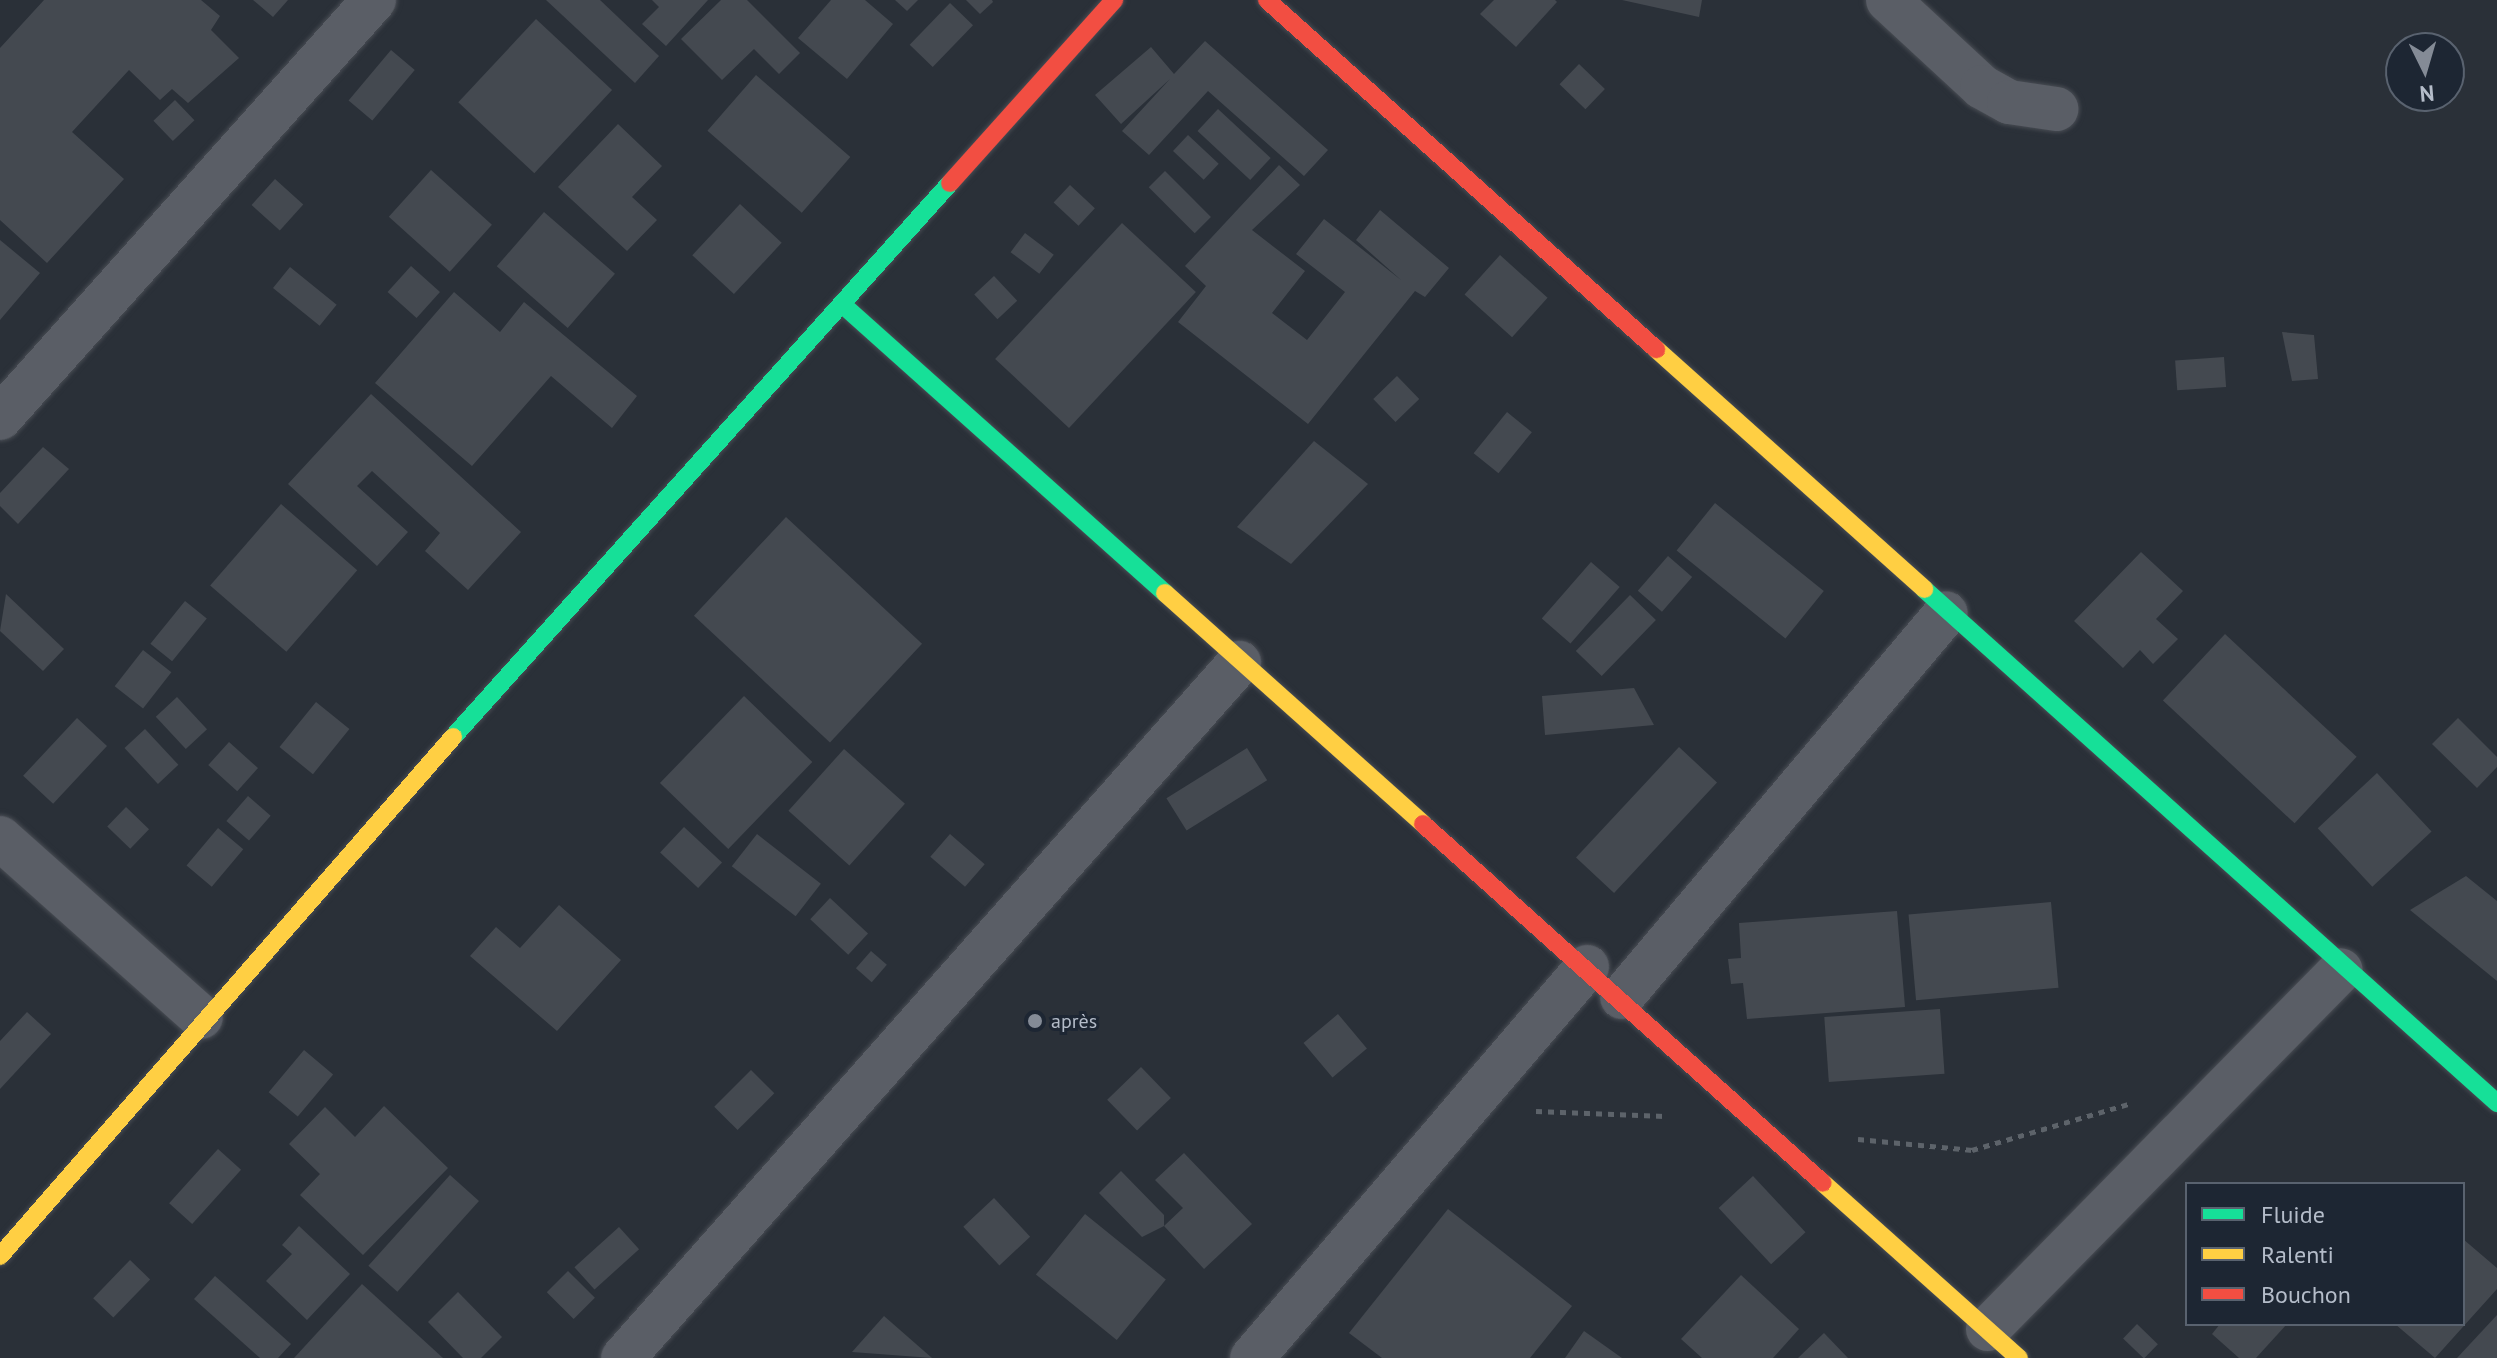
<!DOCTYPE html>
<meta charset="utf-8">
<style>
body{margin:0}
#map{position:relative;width:2497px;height:1358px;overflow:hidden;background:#2a3038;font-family:"PT Sans",sans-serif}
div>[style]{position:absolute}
.building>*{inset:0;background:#444950;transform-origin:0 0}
.path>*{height:5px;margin-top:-2.5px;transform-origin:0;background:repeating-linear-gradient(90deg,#5d636a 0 6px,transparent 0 12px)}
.roads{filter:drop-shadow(0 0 2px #484c53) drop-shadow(0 0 2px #484c53)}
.street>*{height:44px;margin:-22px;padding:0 22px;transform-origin:22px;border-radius:22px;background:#5a5e66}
.fast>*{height:18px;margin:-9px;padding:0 9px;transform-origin:9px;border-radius:9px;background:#16e098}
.slow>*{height:18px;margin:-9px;padding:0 9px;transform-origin:9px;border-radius:9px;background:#ffcf43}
.jam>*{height:18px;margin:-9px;padding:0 9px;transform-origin:9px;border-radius:9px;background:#f24e42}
.dots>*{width:22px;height:22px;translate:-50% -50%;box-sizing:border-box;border:4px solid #1d2633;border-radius:50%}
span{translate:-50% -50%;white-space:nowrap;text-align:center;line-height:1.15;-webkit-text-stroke:6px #1d2633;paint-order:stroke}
.poi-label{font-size:20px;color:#b4bcc9}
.left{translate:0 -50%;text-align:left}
.legend{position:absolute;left:2185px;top:1182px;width:280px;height:144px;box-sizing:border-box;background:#1d2633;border:2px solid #59626f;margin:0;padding:10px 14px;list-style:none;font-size:24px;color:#b4bcc9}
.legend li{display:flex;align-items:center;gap:16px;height:40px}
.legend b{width:40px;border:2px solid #59626f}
.north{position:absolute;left:2385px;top:32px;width:80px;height:80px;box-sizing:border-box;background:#1d2633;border:2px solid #59626f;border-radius:50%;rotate:175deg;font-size:22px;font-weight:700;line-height:32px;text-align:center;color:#b4bcc9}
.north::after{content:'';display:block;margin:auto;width:28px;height:36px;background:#848b96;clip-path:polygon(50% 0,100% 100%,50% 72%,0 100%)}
</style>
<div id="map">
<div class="building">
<div style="clip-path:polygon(44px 0,201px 0,220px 16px,211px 30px,239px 58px,188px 103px,172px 89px,160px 100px,129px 70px,72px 132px,124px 179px,47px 263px,0 220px,0 48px)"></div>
<div style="clip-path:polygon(253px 0,288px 0,273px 17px)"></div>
<div style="clip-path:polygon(546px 0,600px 0,659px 56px,635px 83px)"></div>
<div style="clip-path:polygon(652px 0,708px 0,666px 46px,642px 24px,659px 7px)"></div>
<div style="clip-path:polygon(721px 0,747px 0,800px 53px,779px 74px,754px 49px,722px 80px,681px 39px)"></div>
<div style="clip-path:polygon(831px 0,865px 0,893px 24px,847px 79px,798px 38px)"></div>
<div style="clip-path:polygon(895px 0,918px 0,907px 11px)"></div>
<div style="clip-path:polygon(966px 0,992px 0,993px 2px,980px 14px)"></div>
<div style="clip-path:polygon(1494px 0,1555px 0,1557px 2px,1516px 47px,1480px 14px)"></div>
<div style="clip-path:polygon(1622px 0,1702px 0,1699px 17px)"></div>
<div style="left:950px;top:3px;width:32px;height:58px;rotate:44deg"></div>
<div style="left:536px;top:19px;width:104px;height:114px;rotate:43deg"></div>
<div style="clip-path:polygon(1205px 41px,1328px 150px,1304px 176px,1208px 91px,1149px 155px,1122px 131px,1170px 79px,1121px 124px,1095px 95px,1151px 47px,1174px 74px)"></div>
<div style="left:391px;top:50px;width:31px;height:66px;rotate:40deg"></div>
<div style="left:1579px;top:64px;width:36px;height:28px;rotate:44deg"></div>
<div style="left:756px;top:75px;width:125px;height:74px;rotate:41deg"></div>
<div style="left:175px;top:100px;width:28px;height:30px;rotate:46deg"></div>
<div style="left:1218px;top:109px;width:72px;height:30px;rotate:43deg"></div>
<div style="clip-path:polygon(618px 124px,662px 166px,632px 197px,657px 220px,627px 251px,558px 187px)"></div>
<div style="left:1188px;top:135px;width:42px;height:22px;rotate:43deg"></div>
<div style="clip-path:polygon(1279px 165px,1300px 185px,1252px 230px,1305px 271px,1272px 313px,1307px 340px,1345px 292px,1296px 254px,1324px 219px,1401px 280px,1356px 240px,1380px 210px,1449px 268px,1425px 297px,1415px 291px,1308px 424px,1178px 322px,1206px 286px,1185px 266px)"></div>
<div style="left:431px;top:170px;width:82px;height:63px;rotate:42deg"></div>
<div style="left:1165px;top:171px;width:65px;height:23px;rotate:45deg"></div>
<div style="left:275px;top:179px;width:38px;height:35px;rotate:42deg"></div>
<div style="left:1070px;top:185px;width:34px;height:24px;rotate:43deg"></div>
<div style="left:740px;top:204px;width:57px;height:70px;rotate:43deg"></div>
<div style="left:544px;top:212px;width:94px;height:72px;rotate:41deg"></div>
<div style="left:1122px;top:223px;width:101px;height:186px;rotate:43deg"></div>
<div style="left:1025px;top:233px;width:36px;height:24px;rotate:37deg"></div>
<div style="clip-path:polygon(0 240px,40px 273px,0 320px)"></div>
<div style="left:1500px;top:255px;width:64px;height:53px;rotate:42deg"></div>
<div style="left:411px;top:266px;width:39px;height:35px;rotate:42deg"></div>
<div style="left:290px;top:267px;width:60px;height:27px;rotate:39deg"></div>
<div style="left:994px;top:276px;width:34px;height:27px;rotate:47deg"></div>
<div style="clip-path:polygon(454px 292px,500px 332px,524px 302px,637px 396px,612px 428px,551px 376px,472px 466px,375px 383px)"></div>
<div style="clip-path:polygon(2282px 332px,2314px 335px,2318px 379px,2292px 381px)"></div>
<div style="left:2224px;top:357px;width:30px;height:49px;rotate:86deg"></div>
<div style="left:1397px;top:376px;width:32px;height:33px;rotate:46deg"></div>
<div style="clip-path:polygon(371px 394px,521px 532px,468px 590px,425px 551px,440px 533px,372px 471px,357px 486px,408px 532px,377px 566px,288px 484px)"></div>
<div style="left:1507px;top:412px;width:32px;height:53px;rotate:39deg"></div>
<div style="clip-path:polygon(1314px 441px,1368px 484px,1291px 564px,1237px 527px)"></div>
<div style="clip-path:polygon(43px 447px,69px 469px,18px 524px,0 506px,0 493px)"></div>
<div style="left:1715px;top:503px;width:140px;height:61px;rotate:39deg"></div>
<div style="left:281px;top:504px;width:101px;height:108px;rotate:41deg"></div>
<div style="left:786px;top:517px;width:186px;height:135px;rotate:43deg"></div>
<div style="clip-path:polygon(2141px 552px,2183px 591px,2156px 619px,2178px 639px,2153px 664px,2140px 650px,2123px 668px,2074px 621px)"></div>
<div style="left:1668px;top:556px;width:32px;height:46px;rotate:41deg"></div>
<div style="left:1591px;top:562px;width:38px;height:75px;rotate:41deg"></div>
<div style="clip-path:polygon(6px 594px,64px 649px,43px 671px,0 631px)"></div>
<div style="left:1630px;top:595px;width:36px;height:78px;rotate:44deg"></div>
<div style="left:185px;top:601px;width:28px;height:55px;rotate:39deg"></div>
<div style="left:2225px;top:634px;width:180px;height:91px;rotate:43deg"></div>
<div style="left:143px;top:650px;width:36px;height:46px;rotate:38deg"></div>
<div style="clip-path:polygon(1634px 688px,1654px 725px,1545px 735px,1542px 696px)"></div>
<div style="left:744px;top:696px;width:95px;height:121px;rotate:44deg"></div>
<div style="left:177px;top:697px;width:44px;height:29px;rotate:47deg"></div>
<div style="left:316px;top:702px;width:43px;height:58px;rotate:39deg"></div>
<div style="left:77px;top:718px;width:41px;height:79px;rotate:43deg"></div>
<div style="clip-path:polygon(2458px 718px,2497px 757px,2497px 767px,2477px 788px,2432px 744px)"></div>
<div style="left:145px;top:729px;width:49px;height:28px;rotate:47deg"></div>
<div style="left:229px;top:742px;width:39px;height:31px;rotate:42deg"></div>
<div style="left:1679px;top:747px;width:52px;height:151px;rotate:43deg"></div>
<div style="left:1247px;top:748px;width:38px;height:95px;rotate:58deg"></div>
<div style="left:844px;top:749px;width:82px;height:83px;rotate:42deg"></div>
<div style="left:2377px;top:773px;width:80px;height:81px;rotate:47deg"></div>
<div style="left:248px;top:796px;width:30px;height:33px;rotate:41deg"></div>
<div style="left:126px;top:807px;width:32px;height:27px;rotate:44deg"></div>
<div style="left:684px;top:827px;width:52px;height:35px;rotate:43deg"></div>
<div style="left:218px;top:828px;width:33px;height:49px;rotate:40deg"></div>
<div style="left:757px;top:834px;width:81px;height:41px;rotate:38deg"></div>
<div style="left:950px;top:834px;width:46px;height:30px;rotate:41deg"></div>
<div style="clip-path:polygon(2466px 876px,2497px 901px,2497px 981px,2410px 910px)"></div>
<div style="left:830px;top:898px;width:52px;height:29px;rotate:43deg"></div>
<div style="left:2051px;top:902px;width:86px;height:143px;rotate:85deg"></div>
<div style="clip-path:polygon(559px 905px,621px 960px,557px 1031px,470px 956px,496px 927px,520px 948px)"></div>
<div style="clip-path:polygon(1897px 911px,1905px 1007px,1747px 1019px,1743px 983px,1731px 984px,1728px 959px,1741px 958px,1739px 923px)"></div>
<div style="left:871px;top:951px;width:21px;height:23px;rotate:41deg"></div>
<div style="left:1940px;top:1009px;width:65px;height:116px;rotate:86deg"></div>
<div style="clip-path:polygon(27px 1012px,51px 1034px,0 1089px,0 1041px)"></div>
<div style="left:1338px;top:1014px;width:45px;height:45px;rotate:50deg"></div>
<div style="left:304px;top:1050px;width:38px;height:55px;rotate:40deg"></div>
<div style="left:1141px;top:1067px;width:43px;height:47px;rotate:46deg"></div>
<div style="left:751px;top:1070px;width:33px;height:52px;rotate:45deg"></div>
<div style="clip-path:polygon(384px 1106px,448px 1168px,363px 1255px,300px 1195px,320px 1174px,289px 1144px,325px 1107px,355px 1137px)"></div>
<div style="left:218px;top:1149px;width:31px;height:73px;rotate:42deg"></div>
<div style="clip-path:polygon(1184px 1153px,1252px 1224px,1204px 1269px,1164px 1226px,1142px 1237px,1099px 1193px,1121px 1171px,1164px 1215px,1164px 1226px,1183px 1208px,1155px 1180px)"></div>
<div style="left:450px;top:1175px;width:39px;height:122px;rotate:42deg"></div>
<div style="left:1753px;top:1176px;width:77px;height:47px;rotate:47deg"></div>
<div style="left:994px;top:1198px;width:53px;height:42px;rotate:47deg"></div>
<div style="clip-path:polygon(1448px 1209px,1572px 1306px,1530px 1358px,1382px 1358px,1349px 1333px)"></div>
<div style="left:1085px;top:1214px;width:104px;height:78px;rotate:39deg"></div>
<div style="clip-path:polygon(299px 1226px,350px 1274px,307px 1320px,266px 1281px,292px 1254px,282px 1245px)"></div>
<div style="left:619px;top:1227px;width:30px;height:60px;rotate:48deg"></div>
<div style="clip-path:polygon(2463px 1239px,2497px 1268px,2497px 1289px,2435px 1358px,2395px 1324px,2463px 1324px)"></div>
<div style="left:130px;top:1260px;width:28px;height:53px;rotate:44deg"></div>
<div style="left:568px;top:1271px;width:38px;height:30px;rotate:45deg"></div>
<div style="clip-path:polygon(1741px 1275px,1799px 1329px,1773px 1358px,1702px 1358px,1681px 1339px)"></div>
<div style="clip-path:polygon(215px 1276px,291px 1344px,278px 1358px,260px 1358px,194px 1299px)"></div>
<div style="clip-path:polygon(362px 1284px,443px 1358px,294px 1358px)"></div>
<div style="clip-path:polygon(458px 1292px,502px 1337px,481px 1358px,463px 1358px,428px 1322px)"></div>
<div style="clip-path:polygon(2497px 1315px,2497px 1358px,2457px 1358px)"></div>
<div style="clip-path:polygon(884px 1316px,932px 1358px,852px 1352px)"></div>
<div style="left:2137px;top:1324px;width:29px;height:20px;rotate:44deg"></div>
<div style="clip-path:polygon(2220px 1324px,2287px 1324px,2256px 1358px,2239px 1358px,2212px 1334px)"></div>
<div style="clip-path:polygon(1584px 1331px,1622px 1358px,1565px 1358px)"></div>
<div style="clip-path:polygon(1824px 1333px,1848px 1358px,1798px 1358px)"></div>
</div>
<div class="path">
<div style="left:1536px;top:1111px;width:129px;rotate:2.2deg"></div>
<div style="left:1858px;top:1139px;width:115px;rotate:5.5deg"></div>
<div style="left:1972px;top:1150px;width:167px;rotate:-16.4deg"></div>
</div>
<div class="roads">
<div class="street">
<div style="left:1888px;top:0;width:128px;rotate:42.8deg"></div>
<div style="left:1982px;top:87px;width:31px;rotate:29deg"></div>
<div style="left:2009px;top:102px;width:48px;rotate:8.5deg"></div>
<div style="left:0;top:418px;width:561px;rotate:-48.18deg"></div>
<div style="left:0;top:838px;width:269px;rotate:41.7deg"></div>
<div style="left:1622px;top:997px;width:502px;rotate:-49.84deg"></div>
<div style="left:1988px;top:1329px;width:503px;rotate:-45.48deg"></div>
<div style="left:623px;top:1358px;width:929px;rotate:-48.45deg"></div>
<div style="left:1252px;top:1358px;width:515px;rotate:-49.41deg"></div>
</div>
<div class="fast">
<div style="left:843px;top:305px;width:432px;rotate:41.8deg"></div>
<div style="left:1924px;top:589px;width:770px;rotate:41.89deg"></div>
<div style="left:453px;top:737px;width:744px;rotate:-48.1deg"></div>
</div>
<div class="slow">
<div style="left:1656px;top:349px;width:360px;rotate:41.8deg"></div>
<div style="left:1165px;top:593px;width:346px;rotate:41.8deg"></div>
<div style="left:1823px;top:1183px;width:263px;rotate:41.8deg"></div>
<div style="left:0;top:1256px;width:689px;rotate:-48.88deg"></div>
</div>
<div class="jam">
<div style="left:1267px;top:0;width:523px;rotate:41.9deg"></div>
<div style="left:950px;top:183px;width:246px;rotate:-48.1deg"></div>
<div style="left:1423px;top:824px;width:537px;rotate:41.91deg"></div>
</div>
</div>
<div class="dots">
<div style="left:1035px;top:1021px;background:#848b96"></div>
</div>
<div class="poi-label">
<span class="left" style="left:1051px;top:1021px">après</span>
</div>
<ul class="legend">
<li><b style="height:10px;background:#16e098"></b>Fluide</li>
<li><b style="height:10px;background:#ffcf43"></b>Ralenti</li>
<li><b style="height:10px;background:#f24e42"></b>Bouchon</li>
</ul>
<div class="north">N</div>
</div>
